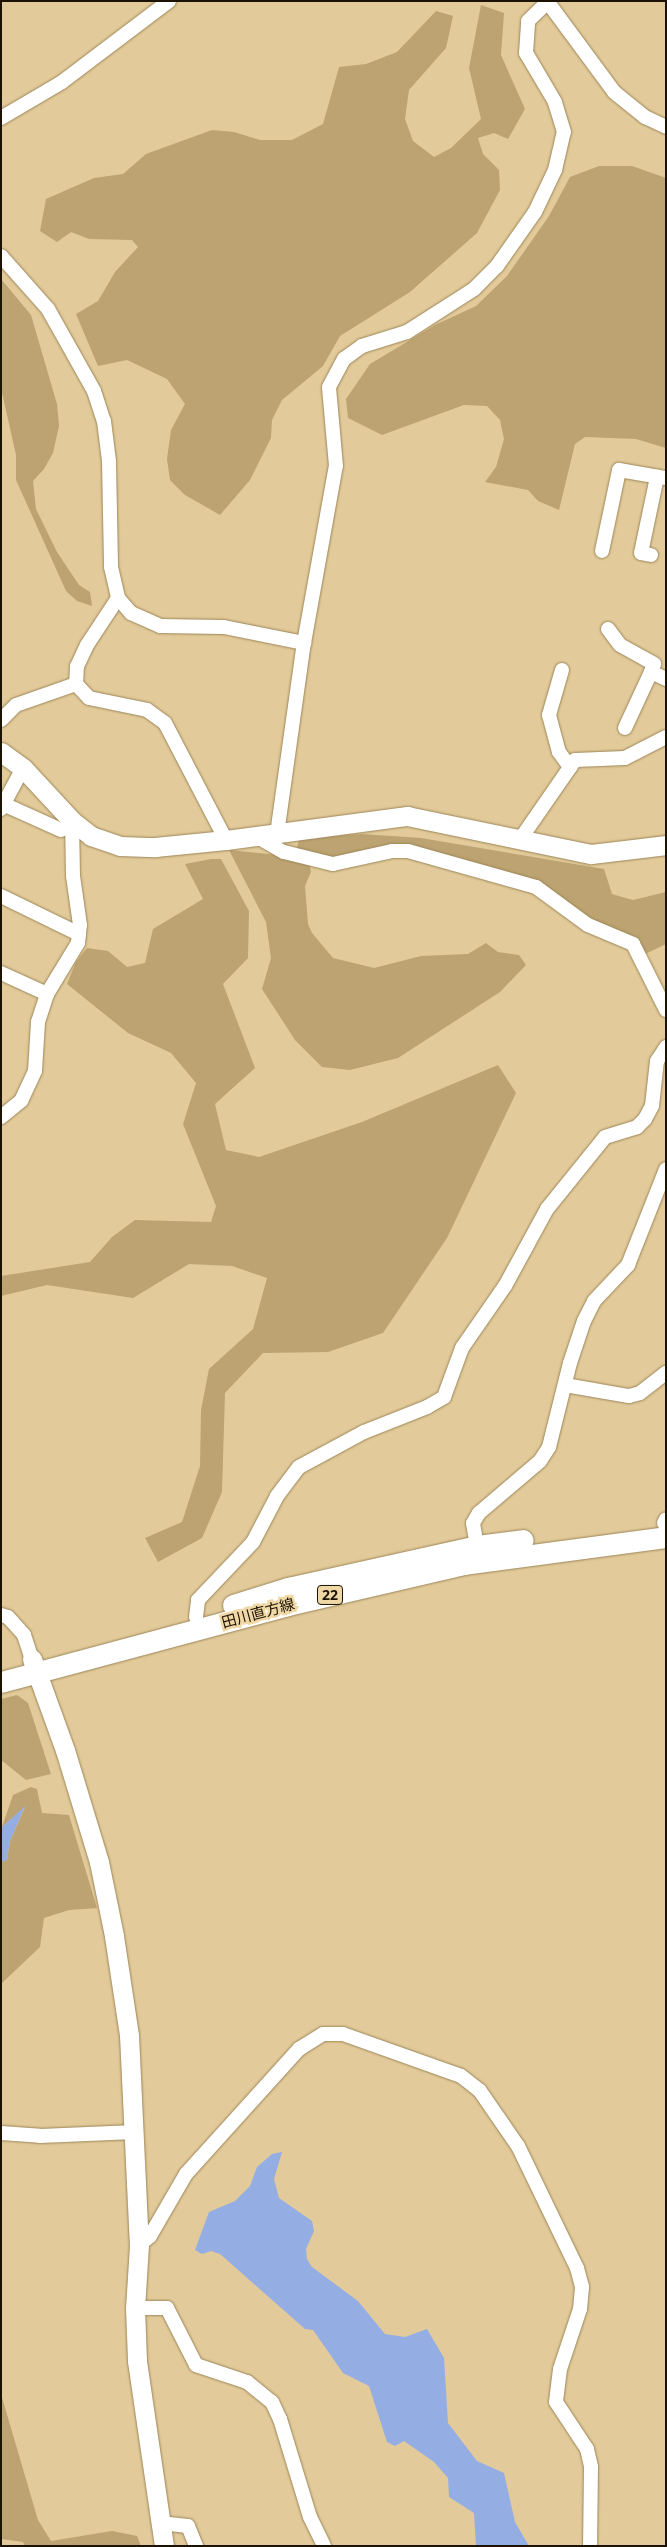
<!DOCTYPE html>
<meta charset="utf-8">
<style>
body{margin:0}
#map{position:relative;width:667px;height:2547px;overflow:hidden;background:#e2ca9a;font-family:"Open Sans","Noto Sans JP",sans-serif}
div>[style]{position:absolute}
.green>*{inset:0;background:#bca371}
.water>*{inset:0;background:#94aee4}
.roads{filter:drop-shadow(0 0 1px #9c8658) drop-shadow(0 0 1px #9c8658)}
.street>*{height:14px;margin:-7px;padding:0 7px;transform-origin:7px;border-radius:7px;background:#fff}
.secondary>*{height:19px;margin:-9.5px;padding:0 9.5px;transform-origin:9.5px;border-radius:9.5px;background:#fff}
.primary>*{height:21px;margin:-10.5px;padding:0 10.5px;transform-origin:10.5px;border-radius:10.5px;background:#fff}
span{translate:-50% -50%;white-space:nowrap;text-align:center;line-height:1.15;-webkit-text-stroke:5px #efd7a6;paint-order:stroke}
.shield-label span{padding:1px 4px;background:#efd7a6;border:1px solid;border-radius:4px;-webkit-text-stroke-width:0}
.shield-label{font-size:14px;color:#1b1202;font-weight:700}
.street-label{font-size:15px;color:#1b1202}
.frame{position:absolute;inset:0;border:2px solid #1b1202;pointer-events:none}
</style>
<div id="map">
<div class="green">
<div style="clip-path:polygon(481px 5px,504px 13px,501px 55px,525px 109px,508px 139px,494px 133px,478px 138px,483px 154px,499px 170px,500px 190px,477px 233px,410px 292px,340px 336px,323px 366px,282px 400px,272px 420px,271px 438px,250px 480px,220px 515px,185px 495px,170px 480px,167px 459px,171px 430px,185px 404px,167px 379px,127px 360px,98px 366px,76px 314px,98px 301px,115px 272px,138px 247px,132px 240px,89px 239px,71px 232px,57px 242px,40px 231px,46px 199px,94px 178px,123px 174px,146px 154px,212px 130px,234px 132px,260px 140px,292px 140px,323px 124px,339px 67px,366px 64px,397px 52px,436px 11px,453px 16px,446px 48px,409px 90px,405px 119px,413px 141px,434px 157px,451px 148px,481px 119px,469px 68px)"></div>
<div style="clip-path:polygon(599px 166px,632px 166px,666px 178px,666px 448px,636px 439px,585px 437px,575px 444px,559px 510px,538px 501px,528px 490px,485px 482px,496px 467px,504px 439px,500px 420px,487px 406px,464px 405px,382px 435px,348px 418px,346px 399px,370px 364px,435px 325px,476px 306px,507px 276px,549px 216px,570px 177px)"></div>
<div style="clip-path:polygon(1px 279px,31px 315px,57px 404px,59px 426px,53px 453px,44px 469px,33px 481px,36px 509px,57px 552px,79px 585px,90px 592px,92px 606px,77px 601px,66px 591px,16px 480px,16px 455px,1px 388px)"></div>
<div style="clip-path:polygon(362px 834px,421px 838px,604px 869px,612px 894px,633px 900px,666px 892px,666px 944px,643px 955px,538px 882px,407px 848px,336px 859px,297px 849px,299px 838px)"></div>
<div style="clip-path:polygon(229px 850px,296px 857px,309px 862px,311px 872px,305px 886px,308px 924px,312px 933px,333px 958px,374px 968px,421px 956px,468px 954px,486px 943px,498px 952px,519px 955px,526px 965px,500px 992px,398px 1058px,350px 1070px,322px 1067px,295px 1040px,262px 989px,271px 958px,266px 922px)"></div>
<div style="clip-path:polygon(211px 859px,221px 859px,249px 911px,248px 958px,223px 984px,255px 1068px,215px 1104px,226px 1150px,259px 1157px,362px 1122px,498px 1065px,516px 1093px,447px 1238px,383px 1333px,328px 1352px,263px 1353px,225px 1393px,222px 1492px,202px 1538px,158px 1562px,145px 1538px,182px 1522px,200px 1466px,201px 1410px,209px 1369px,253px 1329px,267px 1278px,232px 1266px,189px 1264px,133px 1298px,47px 1285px,1px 1296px,1px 1276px,90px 1262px,112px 1237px,135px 1220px,211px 1222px,216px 1206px,183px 1124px,196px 1083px,171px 1053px,128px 1033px,67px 984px,76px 962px,87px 948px,108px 951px,127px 967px,145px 963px,153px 929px,203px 899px,185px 864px)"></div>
<div style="clip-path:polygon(17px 1695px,28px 1703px,51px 1774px,26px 1780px,1px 1760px,1px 1699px)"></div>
<div style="clip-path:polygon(31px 1787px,37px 1789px,42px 1813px,69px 1815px,97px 1908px,69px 1910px,44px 1918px,40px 1947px,1px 1984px,1px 1862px,7px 1860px,10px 1841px,25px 1807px,2px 1827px,13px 1795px)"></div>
<div style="clip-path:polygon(1px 2394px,38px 2520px,51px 2541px,112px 2531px,137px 2536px,141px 2546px,25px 2546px,23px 2542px,1px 2539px)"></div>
</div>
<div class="water">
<div style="clip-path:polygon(25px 1806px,10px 1841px,7px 1860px,1px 1862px,1px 1828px)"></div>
<div style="clip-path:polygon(282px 2152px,274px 2179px,279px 2198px,312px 2221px,314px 2231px,306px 2249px,307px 2259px,312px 2267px,358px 2301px,385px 2334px,405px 2337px,427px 2329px,444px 2358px,448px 2423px,477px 2461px,504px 2473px,515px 2522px,529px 2546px,476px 2546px,474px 2513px,449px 2497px,448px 2478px,434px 2462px,404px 2441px,395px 2446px,387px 2442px,369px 2386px,343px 2373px,313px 2330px,305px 2329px,220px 2254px,211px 2251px,202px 2254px,195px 2250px,209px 2212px,235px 2201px,250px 2186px,257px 2167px,272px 2154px)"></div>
</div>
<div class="roads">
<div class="street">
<div style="left:547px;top:1px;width:113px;rotate:53.6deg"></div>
<div style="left:614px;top:92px;width:40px;rotate:39deg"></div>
<div style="left:645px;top:117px;width:23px;rotate:25deg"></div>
<div style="left:1px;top:118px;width:71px;rotate:-30.5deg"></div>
<div style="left:62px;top:82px;width:134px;rotate:-37.1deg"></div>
<div style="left:1px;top:256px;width:71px;rotate:48.4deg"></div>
<div style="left:48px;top:309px;width:94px;rotate:60.7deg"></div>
<div style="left:94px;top:391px;width:32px;rotate:72deg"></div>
<div style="left:104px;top:421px;width:40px;rotate:82.9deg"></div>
<div style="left:109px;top:461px;width:106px;rotate:88.9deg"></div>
<div style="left:111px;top:567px;width:32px;rotate:77deg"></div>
<div style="left:118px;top:598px;width:56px;rotate:123.4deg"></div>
<div style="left:87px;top:645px;width:23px;rotate:115deg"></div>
<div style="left:77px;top:666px;width:18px;rotate:93deg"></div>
<div style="left:76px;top:684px;width:19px;rotate:47deg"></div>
<div style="left:89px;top:698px;width:59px;rotate:11.7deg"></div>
<div style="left:147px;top:710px;width:22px;rotate:36deg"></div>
<div style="left:165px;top:723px;width:132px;rotate:62.5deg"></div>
<div style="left:602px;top:551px;width:83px;rotate:-78.1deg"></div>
<div style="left:619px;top:470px;width:48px;rotate:9.7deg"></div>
<div style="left:651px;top:555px;width:10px;rotate:-169deg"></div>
<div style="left:641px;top:553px;width:78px;rotate:-78.1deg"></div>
<div style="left:118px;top:598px;width:20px;rotate:49deg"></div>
<div style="left:131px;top:613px;width:32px;rotate:24deg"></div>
<div style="left:160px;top:626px;width:64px;rotate:0.9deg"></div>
<div style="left:224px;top:627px;width:82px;rotate:11.3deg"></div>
<div style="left:608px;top:629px;width:20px;rotate:53deg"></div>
<div style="left:620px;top:645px;width:39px;rotate:29deg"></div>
<div style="left:654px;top:664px;width:9px;rotate:111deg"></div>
<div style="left:562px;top:670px;width:47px;rotate:106.1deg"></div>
<div style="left:549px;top:715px;width:38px;rotate:75deg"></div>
<div style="left:559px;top:752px;width:19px;rotate:54deg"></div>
<div style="left:1px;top:720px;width:21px;rotate:-45deg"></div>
<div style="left:16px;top:705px;width:64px;rotate:-19.3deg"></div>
<div style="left:625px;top:728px;width:62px;rotate:-65.1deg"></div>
<div style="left:651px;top:672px;width:17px;rotate:25deg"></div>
<div style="left:1px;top:803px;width:66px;rotate:24.2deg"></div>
<div style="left:1px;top:809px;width:47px;rotate:-61.8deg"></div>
<div style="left:277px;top:834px;width:193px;rotate:-82deg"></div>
<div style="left:304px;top:643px;width:180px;rotate:-79.8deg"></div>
<div style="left:336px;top:466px;width:79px;rotate:-95.1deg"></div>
<div style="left:329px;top:387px;width:32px;rotate:-62deg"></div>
<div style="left:344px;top:359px;width:22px;rotate:-36deg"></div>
<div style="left:362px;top:346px;width:47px;rotate:-17.3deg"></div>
<div style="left:407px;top:332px;width:80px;rotate:-32.7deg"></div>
<div style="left:474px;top:289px;width:33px;rotate:-45deg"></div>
<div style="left:497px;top:266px;width:66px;rotate:-54.9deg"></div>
<div style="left:535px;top:212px;width:47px;rotate:-64.5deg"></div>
<div style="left:555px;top:170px;width:39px;rotate:-77deg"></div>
<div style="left:564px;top:132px;width:31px;rotate:-107deg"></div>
<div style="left:555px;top:102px;width:57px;rotate:-120.6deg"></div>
<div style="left:526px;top:53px;width:32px;rotate:-86deg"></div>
<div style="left:528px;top:21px;width:28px;rotate:-44deg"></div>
<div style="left:254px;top:835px;width:34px;rotate:30deg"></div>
<div style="left:284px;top:852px;width:50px;rotate:13.8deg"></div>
<div style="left:333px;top:864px;width:60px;rotate:-12.4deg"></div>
<div style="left:392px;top:851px;width:16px"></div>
<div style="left:408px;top:851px;width:133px;rotate:15.7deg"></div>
<div style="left:536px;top:887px;width:64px;rotate:36.2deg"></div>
<div style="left:588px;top:925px;width:49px;rotate:22.9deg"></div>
<div style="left:633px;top:944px;width:74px;rotate:63.4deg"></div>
<div style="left:519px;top:841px;width:98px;rotate:-55.3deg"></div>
<div style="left:575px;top:760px;width:50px;rotate:-2.3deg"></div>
<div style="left:625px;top:758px;width:46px;rotate:-27.1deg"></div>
<div style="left:1px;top:896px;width:87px;rotate:26deg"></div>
<div style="left:1px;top:973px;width:51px;rotate:24.5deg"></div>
<div style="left:1px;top:1117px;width:26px;rotate:-39deg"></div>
<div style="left:21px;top:1101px;width:33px;rotate:-65deg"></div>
<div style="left:35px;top:1071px;width:49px;rotate:-86.5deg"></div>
<div style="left:38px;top:1022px;width:29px;rotate:-72deg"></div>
<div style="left:47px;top:994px;width:60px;rotate:-58.7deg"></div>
<div style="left:78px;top:943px;width:18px;rotate:-84deg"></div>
<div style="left:80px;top:925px;width:49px;rotate:-98.1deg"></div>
<div style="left:73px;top:876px;width:55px;rotate:-91deg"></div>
<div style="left:565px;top:1385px;width:65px;rotate:9.8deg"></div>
<div style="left:629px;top:1396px;width:11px;rotate:-15deg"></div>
<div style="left:640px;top:1393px;width:33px;rotate:-38deg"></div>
<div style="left:664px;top:1523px;width:4px;rotate:-63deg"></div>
<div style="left:477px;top:1546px;width:23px;rotate:-100deg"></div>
<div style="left:473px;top:1523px;width:12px;rotate:-59deg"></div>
<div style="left:479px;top:1513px;width:80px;rotate:-40.4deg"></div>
<div style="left:540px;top:1461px;width:17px;rotate:-57deg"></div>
<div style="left:549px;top:1447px;width:87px;rotate:-76deg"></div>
<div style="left:570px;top:1363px;width:44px;rotate:-71.6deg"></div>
<div style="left:584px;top:1321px;width:22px;rotate:-63deg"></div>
<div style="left:594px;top:1301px;width:50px;rotate:-46.6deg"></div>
<div style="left:628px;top:1265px;width:103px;rotate:-68.4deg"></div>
<div style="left:1px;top:1615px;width:7px;rotate:16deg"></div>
<div style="left:8px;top:1617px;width:24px;rotate:48deg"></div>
<div style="left:24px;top:1635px;width:25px;rotate:72deg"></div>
<div style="left:196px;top:1617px;width:17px;rotate:-83deg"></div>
<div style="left:198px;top:1600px;width:80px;rotate:-46.5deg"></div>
<div style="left:253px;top:1542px;width:52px;rotate:-62.4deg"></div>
<div style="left:277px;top:1496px;width:36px;rotate:-53deg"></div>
<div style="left:299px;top:1467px;width:74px;rotate:-28.3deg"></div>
<div style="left:364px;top:1432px;width:68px;rotate:-21.6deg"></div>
<div style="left:427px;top:1407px;width:20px;rotate:-30deg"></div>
<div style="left:444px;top:1397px;width:52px;rotate:-69.8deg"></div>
<div style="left:462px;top:1348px;width:75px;rotate:-55.3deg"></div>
<div style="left:505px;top:1286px;width:88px;rotate:-61.4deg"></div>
<div style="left:547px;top:1209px;width:92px;rotate:-51.1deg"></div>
<div style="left:605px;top:1137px;width:34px;rotate:-17deg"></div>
<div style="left:637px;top:1127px;width:11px;rotate:-45deg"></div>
<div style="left:645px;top:1119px;width:15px;rotate:-62deg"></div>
<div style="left:652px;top:1106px;width:45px;rotate:-83.7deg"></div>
<div style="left:657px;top:1061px;width:17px;rotate:-57deg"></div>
<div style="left:1px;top:2133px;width:39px;rotate:4deg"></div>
<div style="left:40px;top:2136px;width:95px;rotate:-2.4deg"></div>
<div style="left:139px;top:2245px;width:14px;rotate:-39deg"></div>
<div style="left:150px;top:2236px;width:72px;rotate:-59.9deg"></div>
<div style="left:186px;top:2174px;width:169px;rotate:-47.9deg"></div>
<div style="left:299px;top:2049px;width:28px;rotate:-32deg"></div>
<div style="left:323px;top:2034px;width:20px"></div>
<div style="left:343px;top:2034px;width:125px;rotate:19.6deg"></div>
<div style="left:461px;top:2076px;width:24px;rotate:38deg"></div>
<div style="left:480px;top:2091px;width:67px;rotate:55.4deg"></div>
<div style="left:518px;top:2146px;width:136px;rotate:64.2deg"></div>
<div style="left:577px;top:2268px;width:20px;rotate:75deg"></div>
<div style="left:582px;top:2287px;width:22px;rotate:95deg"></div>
<div style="left:580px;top:2309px;width:63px;rotate:108.4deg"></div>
<div style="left:560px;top:2369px;width:33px;rotate:97deg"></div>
<div style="left:556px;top:2402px;width:56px;rotate:56.6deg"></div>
<div style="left:587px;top:2449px;width:18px;rotate:77deg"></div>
<div style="left:591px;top:2467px;width:79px;rotate:90.7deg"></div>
<div style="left:135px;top:2308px;width:32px"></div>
<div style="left:167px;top:2308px;width:64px;rotate:63deg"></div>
<div style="left:196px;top:2365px;width:54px;rotate:18.4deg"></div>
<div style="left:247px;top:2382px;width:32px;rotate:39deg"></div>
<div style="left:272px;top:2402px;width:19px;rotate:65deg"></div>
<div style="left:280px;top:2419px;width:102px;rotate:73deg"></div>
<div style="left:310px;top:2517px;width:32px;rotate:64deg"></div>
<div style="left:160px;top:2523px;width:28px;rotate:6deg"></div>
<div style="left:188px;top:2526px;width:22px;rotate:68deg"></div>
</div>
<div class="secondary">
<div style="left:1px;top:752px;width:27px;rotate:36deg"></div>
<div style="left:23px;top:768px;width:72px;rotate:47.2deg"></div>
<div style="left:72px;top:821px;width:24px;rotate:38deg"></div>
<div style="left:91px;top:836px;width:31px;rotate:19deg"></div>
<div style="left:120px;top:846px;width:35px;rotate:2deg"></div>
<div style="left:155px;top:847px;width:71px;rotate:-5.6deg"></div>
<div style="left:226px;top:840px;width:183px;rotate:-7.6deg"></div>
<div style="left:407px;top:816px;width:188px;rotate:11.7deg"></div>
<div style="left:591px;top:854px;width:76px;rotate:-6.8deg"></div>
<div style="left:32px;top:1659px;width:97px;rotate:70.1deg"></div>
<div style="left:65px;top:1750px;width:117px;rotate:73.1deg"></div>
<div style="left:99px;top:1862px;width:76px;rotate:78.5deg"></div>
<div style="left:114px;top:1936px;width:100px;rotate:81.4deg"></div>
<div style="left:129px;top:2035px;width:210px;rotate:87.3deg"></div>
<div style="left:139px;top:2245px;width:63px;rotate:93.6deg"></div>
<div style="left:135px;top:2308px;width:53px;rotate:87.8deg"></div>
<div style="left:137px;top:2361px;width:187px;rotate:81.7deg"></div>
</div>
<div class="primary">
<div style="left:233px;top:1605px;width:58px;rotate:-17.2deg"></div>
<div style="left:288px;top:1588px;width:194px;rotate:-12.5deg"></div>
<div style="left:477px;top:1546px;width:46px;rotate:-7.4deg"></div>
<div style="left:1px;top:1682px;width:297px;rotate:-15deg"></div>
<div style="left:288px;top:1605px;width:181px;rotate:-13.1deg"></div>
<div style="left:464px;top:1564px;width:204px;rotate:-7.6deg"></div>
</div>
</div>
<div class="shield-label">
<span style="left:330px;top:1595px">22</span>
</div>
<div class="street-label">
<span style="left:258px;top:1613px;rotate:-15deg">田川直方線</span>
</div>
<div class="frame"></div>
</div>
